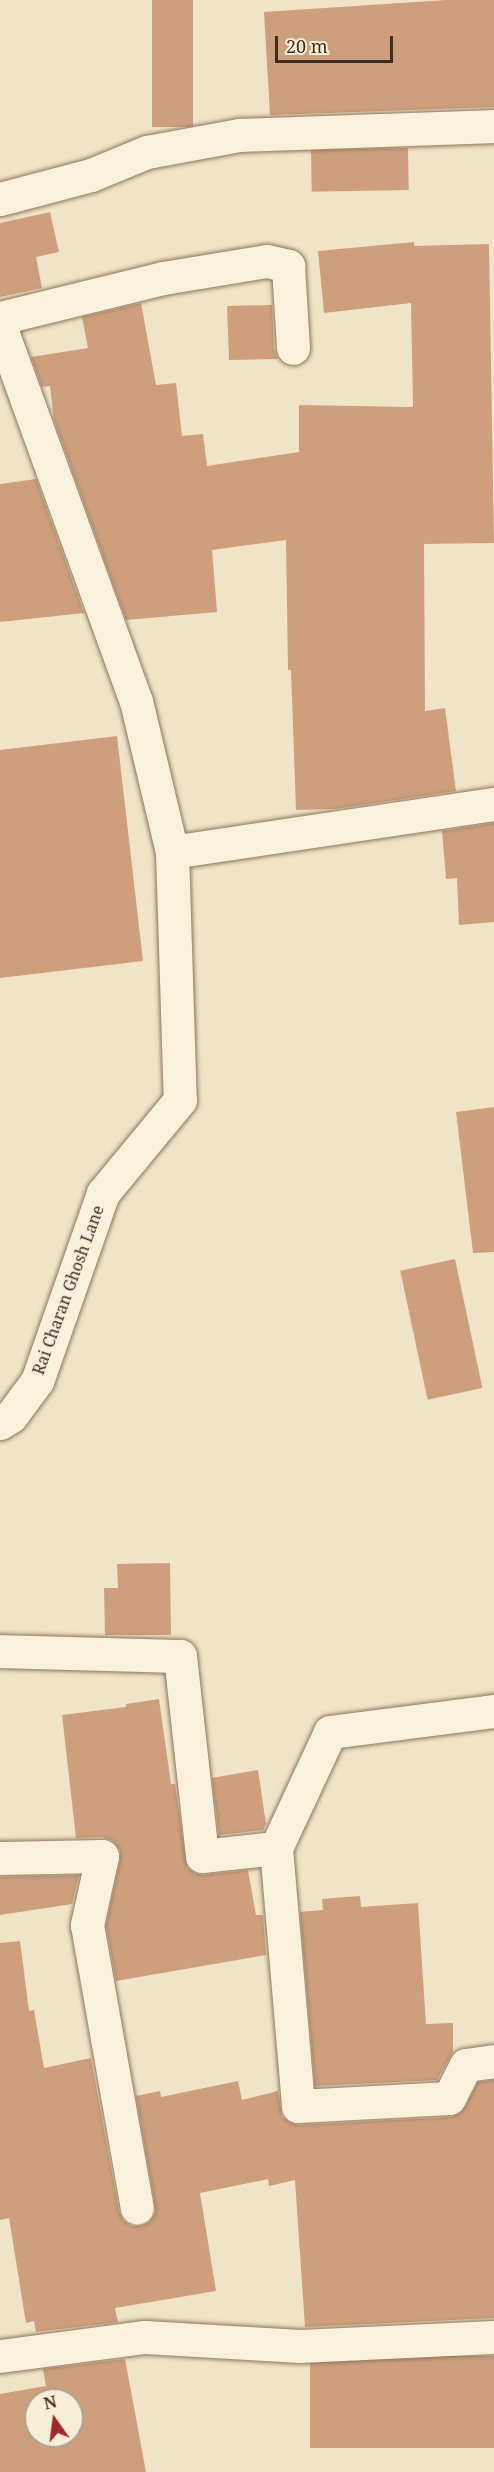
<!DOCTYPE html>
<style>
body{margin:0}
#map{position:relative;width:494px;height:2472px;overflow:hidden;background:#f0e4c8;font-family:"Noto Serif",serif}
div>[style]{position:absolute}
.building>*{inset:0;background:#cf9f7d;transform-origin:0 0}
.roads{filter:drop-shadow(0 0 2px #8d765c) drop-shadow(0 0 2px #8d765c)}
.minor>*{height:33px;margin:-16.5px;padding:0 16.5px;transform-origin:16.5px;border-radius:16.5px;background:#faf1dc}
span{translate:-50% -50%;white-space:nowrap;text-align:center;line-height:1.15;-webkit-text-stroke:4.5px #f7eed8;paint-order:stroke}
.street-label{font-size:16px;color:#3d2e20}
.north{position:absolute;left:24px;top:2388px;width:60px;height:60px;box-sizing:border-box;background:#f7eed8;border:2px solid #ada18e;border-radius:50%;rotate:346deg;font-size:16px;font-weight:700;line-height:24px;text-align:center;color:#3d2e20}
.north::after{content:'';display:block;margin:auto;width:21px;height:27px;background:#9e2a2b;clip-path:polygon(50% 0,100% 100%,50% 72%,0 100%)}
.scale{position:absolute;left:275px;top:36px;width:118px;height:27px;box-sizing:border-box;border:3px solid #3d2e20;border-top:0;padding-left:8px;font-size:18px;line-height:21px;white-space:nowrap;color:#3d2e20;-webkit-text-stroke:4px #f7eed8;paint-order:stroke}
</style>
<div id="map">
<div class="building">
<div style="left:152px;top:0;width:41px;height:127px"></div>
<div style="clip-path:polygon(446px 0,494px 0,494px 107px,270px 115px,264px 12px)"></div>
<div style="left:408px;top:148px;width:42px;height:97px;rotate:89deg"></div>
<div style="clip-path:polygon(50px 212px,59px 252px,36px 257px,42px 288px,0 297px,0 223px)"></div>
<div style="clip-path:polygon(414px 242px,414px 246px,489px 244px,494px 543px,424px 544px,425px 711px,445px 708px,456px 791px,335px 809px,296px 810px,291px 670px,288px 670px,286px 540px,212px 550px,217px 612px,126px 620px,54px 420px,50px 386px,42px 387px,31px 357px,88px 348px,82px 317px,141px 303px,156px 385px,176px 383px,182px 436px,203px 434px,207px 466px,299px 452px,299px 405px,413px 407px,411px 303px,324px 313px,318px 251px)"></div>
<div style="clip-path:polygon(272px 305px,274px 349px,278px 359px,229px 360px,227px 306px)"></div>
<div style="clip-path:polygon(36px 479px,84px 613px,0 622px,0 484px)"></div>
<div style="clip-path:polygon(117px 736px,143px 961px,0 978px,0 750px)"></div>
<div style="clip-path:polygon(494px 823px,494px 922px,459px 925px,457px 878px,446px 879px,442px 831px)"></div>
<div style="clip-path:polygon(494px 1107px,494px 1252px,473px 1253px,456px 1112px)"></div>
<div style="left:455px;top:1259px;width:132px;height:56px;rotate:78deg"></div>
<div style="clip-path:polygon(170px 1563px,171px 1635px,105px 1635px,104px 1588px,118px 1588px,117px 1564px)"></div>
<div style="clip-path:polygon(159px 1699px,171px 1784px,175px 1784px,187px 1867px,194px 1873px,203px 1875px,248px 1870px,256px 1915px,263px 1915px,266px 1955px,116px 1981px,106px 1925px,120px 1860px,120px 1850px,113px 1841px,102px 1837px,76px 1838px,62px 1715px,126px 1707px,126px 1704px)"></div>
<div style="clip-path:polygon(258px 1770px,266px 1824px,263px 1830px,219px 1835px,212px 1778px)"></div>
<div style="clip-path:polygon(79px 1875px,72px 1904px,0 1915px,0 1877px)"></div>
<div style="clip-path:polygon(360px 1896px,361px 1907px,418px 1903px,426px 2024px,453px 2023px,453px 2052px,437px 2080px,315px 2086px,300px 1912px,323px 1910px,322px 1899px)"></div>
<div style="clip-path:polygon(20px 1941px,29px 2011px,34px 2010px,44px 2068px,91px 2058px,119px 2211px,123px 2220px,131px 2226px,141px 2226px,149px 2222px,155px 2214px,155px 2205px,136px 2096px,160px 2091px,161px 2097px,238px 2081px,242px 2100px,278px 2091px,282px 2116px,289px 2122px,299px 2125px,451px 2117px,460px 2113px,465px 2107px,478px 2082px,494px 2080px,494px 2318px,305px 2327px,295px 2180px,269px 2186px,268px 2179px,200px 2193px,216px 2291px,115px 2308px,118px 2322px,36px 2332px,34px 2321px,26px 2323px,9px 2218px,0 2220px,0 1943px)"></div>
<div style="left:494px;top:2356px;width:92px;height:184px;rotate:90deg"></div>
<div style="clip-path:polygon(evenodd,125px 2359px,146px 2472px,0 2472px,0 2394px,46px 2386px,43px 2369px,125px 2359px,36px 2400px,72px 2400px,72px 2436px,36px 2436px,36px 2400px)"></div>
</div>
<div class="roads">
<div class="minor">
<div style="left:0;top:199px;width:94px;rotate:-14.8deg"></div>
<div style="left:91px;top:175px;width:61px;rotate:-22.3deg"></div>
<div style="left:147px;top:152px;width:95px;rotate:-10.4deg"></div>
<div style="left:240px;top:135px;width:254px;rotate:-2deg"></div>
<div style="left:0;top:318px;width:168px;rotate:-13.8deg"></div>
<div style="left:163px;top:278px;width:105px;rotate:-9.3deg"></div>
<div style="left:267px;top:261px;width:22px;rotate:13deg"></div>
<div style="left:288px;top:266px;width:82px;rotate:86.5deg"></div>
<div style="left:0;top:326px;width:399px;rotate:70.1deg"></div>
<div style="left:136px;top:701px;width:155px;rotate:76.6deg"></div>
<div style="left:172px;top:852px;width:248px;rotate:88.2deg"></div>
<div style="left:180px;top:1100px;width:121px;rotate:129.6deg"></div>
<div style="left:103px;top:1193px;width:199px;rotate:109.3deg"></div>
<div style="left:37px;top:1381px;width:44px;rotate:126.6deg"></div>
<div style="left:11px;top:1416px;width:13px;rotate:148deg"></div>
<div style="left:172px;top:852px;width:326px;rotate:-8.5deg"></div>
<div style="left:0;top:1651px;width:180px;rotate:1.6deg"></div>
<div style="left:180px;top:1656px;width:201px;rotate:83.7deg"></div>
<div style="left:202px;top:1856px;width:74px;rotate:-6.2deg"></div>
<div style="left:276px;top:1848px;width:128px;rotate:-65deg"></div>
<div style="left:330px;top:1732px;width:165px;rotate:-7.3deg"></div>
<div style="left:276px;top:1848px;width:259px;rotate:85.1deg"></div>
<div style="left:298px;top:2106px;width:151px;rotate:-3deg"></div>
<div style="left:449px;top:2098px;width:37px;rotate:-63deg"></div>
<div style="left:466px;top:2065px;width:28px;rotate:-8deg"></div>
<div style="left:0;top:1858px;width:102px;rotate:-1.1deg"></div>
<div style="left:102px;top:1856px;width:71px;rotate:102.3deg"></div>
<div style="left:87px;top:1925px;width:287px;rotate:80deg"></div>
<div style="left:0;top:2356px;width:146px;rotate:-7.5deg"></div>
<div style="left:145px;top:2337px;width:155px;rotate:3.3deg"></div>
<div style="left:300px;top:2346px;width:194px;rotate:-2.7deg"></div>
</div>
</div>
<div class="street-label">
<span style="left:68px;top:1290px;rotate:-70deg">Rai Charan Ghosh Lane</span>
</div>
<div class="north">N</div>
<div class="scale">20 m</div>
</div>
